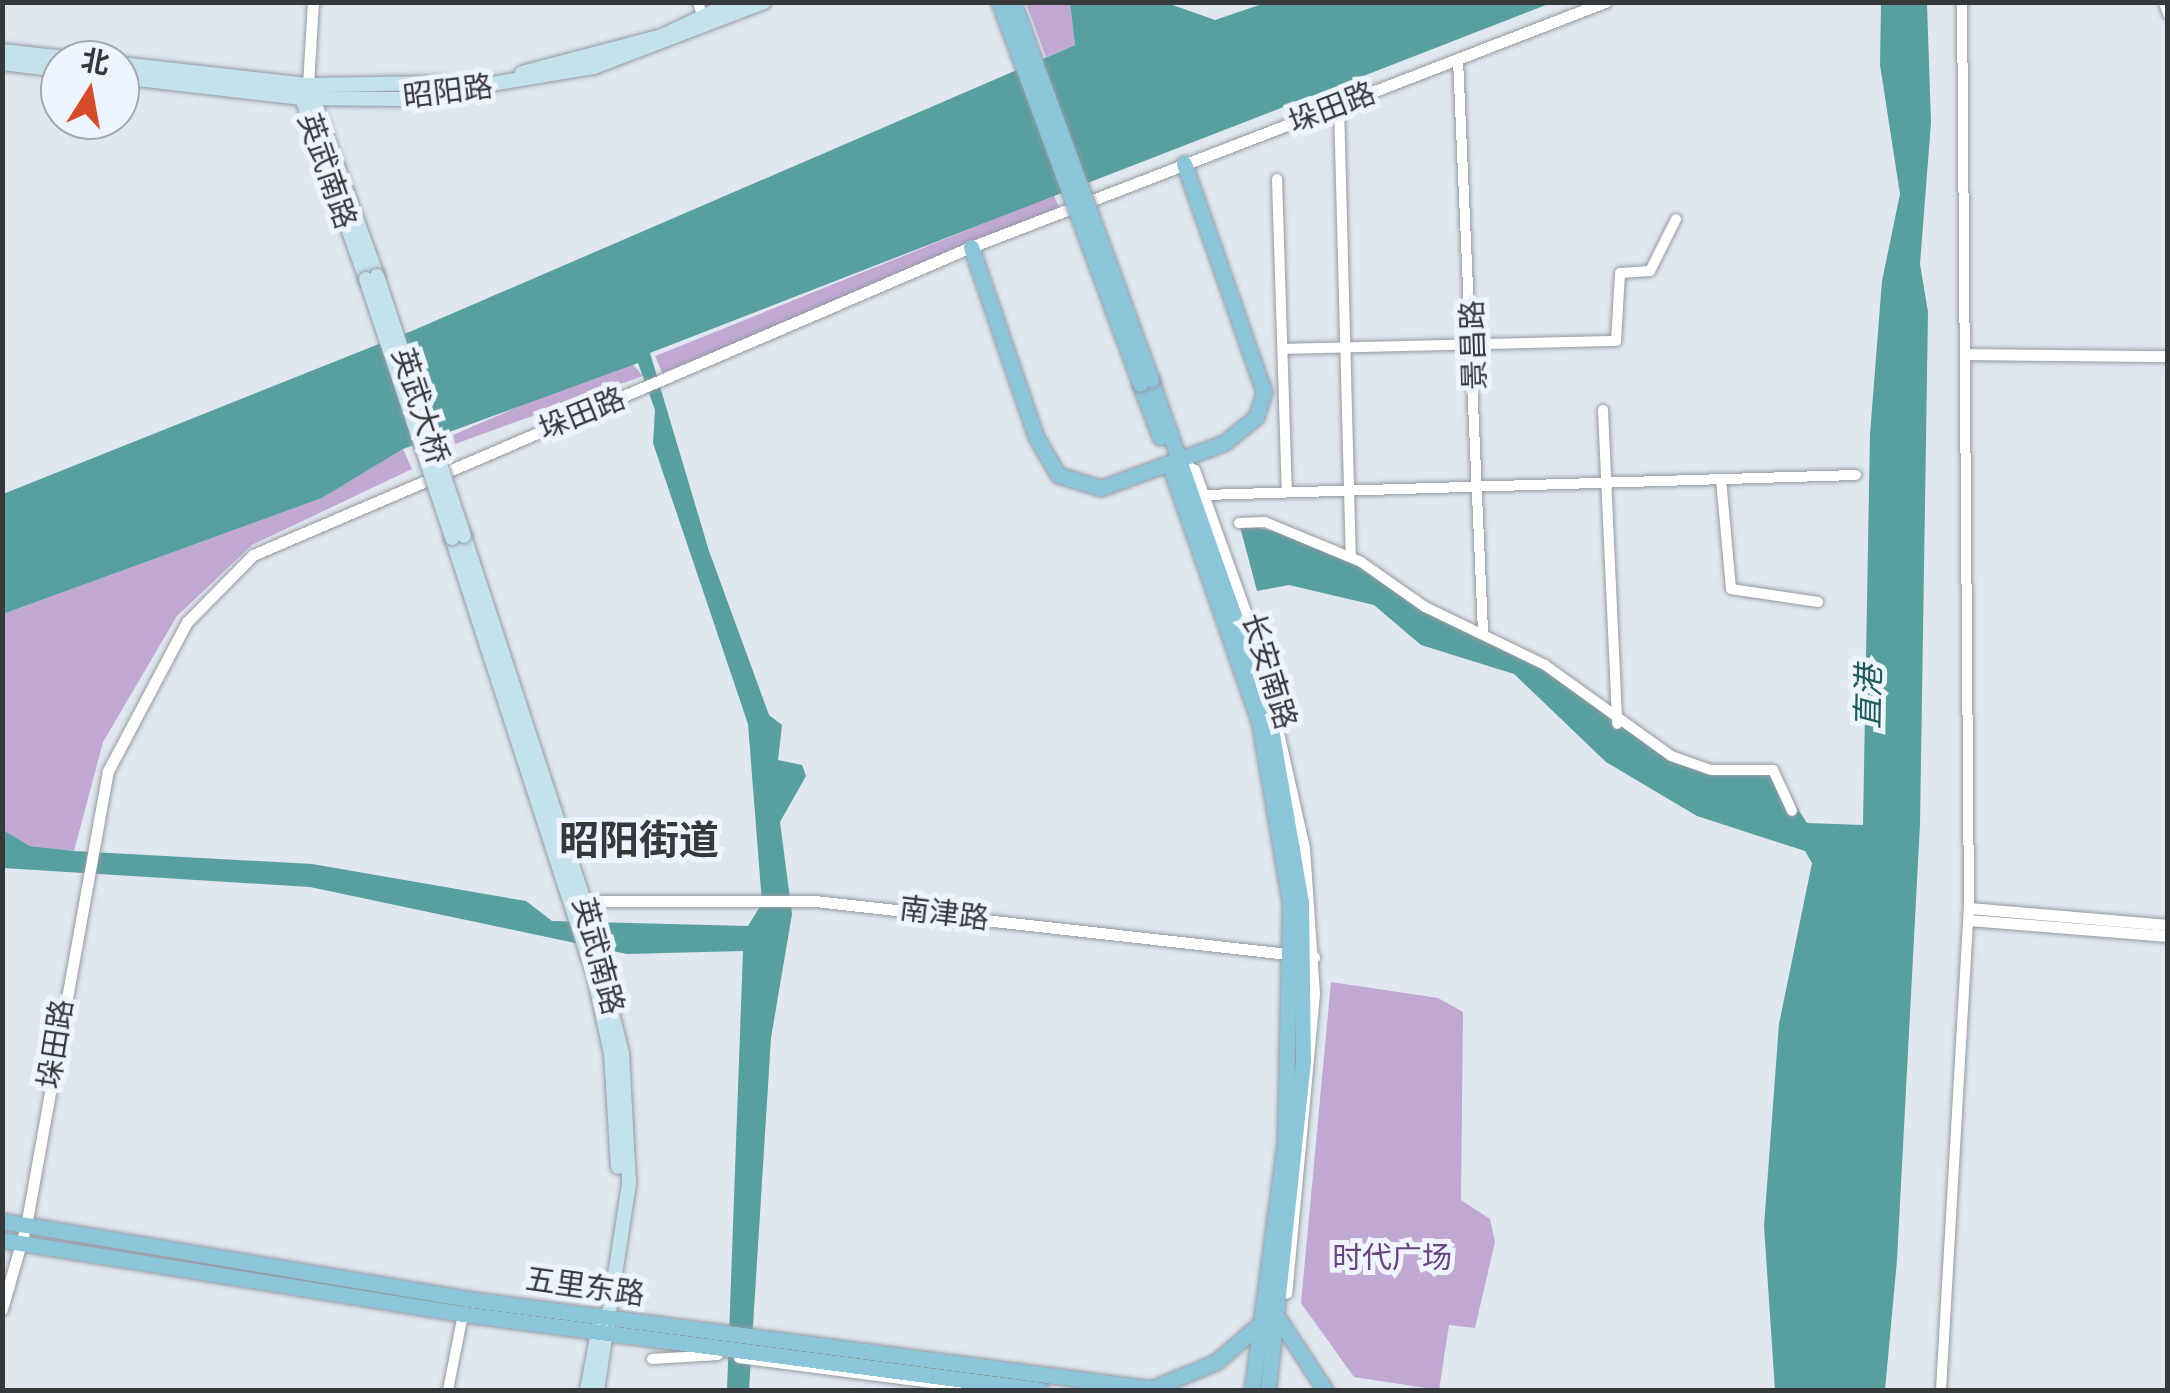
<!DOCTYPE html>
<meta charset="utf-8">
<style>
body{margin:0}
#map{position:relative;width:2170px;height:1393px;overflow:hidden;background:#e0e7ef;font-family:Poppins,"Noto Sans SC",sans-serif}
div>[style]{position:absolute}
.green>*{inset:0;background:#c0a8d3;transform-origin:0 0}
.water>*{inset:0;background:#589fa0}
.roads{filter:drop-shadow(0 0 2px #949aa2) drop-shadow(0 0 2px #949aa2)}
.minor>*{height:10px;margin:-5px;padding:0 5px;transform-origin:5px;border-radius:5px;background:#fff}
.tertiary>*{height:11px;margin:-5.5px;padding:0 5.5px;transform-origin:5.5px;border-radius:5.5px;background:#fff}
.secondary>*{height:14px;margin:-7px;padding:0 7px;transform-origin:7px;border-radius:7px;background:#c4e2ec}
.primary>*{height:15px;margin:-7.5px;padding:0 7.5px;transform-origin:7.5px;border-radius:7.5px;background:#8ac5da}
.bridges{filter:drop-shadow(0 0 2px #949aa2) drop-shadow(0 0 2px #949aa2)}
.secondary-bridge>*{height:14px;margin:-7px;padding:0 7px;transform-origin:7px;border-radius:7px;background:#c4e2ec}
.primary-bridge>*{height:15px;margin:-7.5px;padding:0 7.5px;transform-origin:7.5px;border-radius:7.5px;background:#8ac5da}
span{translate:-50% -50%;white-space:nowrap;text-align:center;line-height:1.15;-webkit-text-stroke:10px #edf4fd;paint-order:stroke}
.street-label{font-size:30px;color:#36393c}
.park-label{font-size:30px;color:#684581}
.water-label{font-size:32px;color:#1d5a5b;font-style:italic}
.district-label{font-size:40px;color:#36393c;font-weight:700}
.frame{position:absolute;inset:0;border:5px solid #36393c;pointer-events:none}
.north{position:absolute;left:40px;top:40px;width:100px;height:100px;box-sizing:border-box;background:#edf4fd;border:2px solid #a4a9b0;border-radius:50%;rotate:11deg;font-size:28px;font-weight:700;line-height:40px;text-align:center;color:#36393c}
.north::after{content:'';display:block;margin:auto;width:35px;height:45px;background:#d54b2a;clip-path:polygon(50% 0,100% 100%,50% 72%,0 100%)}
</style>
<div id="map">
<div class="green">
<div style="clip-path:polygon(1026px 3px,1070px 3px,1075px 45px,1046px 57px)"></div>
<div style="left:1054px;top:195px;width:18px;height:430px;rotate:68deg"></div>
<div style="clip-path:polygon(628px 359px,643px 376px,455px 444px,453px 435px)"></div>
<div style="clip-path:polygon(403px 449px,412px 469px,252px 545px,177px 616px,103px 742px,74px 851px,30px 846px,3px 830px,3px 614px,322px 498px)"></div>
<div style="clip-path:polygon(1331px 982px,1438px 998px,1463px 1012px,1461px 1200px,1490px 1219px,1495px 1242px,1475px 1328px,1449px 1325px,1439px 1390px,1354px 1377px,1301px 1303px)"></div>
</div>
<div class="water">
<div style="clip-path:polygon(1070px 3px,1167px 3px,1215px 20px,1265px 3px,1551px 3px,650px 353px,709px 551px,769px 715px,782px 725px,778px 760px,802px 765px,806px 776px,780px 822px,792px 914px,771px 1038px,749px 1390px,727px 1390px,743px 951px,627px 954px,310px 887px,3px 868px,3px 830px,30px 846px,74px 851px,312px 864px,526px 901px,552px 921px,748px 926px,762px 903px,748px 724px,653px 443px,655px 410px,638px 363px,403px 449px,322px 498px,3px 614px,3px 494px,414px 330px,1075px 45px)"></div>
<div style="clip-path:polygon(1881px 3px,1927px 3px,1931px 123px,1920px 264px,1928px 312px,1920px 824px,1897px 1260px,1885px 1390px,1775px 1390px,1764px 1226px,1779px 1024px,1812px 863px,1805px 851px,1697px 816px,1606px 762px,1514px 674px,1421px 645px,1374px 605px,1289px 585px,1257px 591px,1239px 523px,1325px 543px,1447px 617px,1505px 640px,1671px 756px,1711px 770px,1773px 770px,1807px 823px,1863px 825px,1870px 434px,1882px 281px,1900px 194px,1880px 65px)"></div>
</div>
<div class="roads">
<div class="minor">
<div style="left:698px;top:2px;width:17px;rotate:73deg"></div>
<div style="left:1458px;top:59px;width:573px;rotate:87.5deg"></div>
<div style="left:1339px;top:106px;width:450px;rotate:88.5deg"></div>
<div style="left:1277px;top:179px;width:313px;rotate:88.2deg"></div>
<div style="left:1285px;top:349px;width:331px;rotate:-1.4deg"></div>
<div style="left:1616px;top:341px;width:68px;rotate:-86.6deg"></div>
<div style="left:1620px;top:273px;width:30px;rotate:-4deg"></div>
<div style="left:1650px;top:271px;width:58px;rotate:-63.4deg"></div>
<div style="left:1603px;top:410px;width:314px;rotate:87.4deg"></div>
<div style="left:1178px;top:461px;width:19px;rotate:28deg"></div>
<div style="left:1195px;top:470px;width:195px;rotate:70.2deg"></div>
<div style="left:1261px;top:653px;width:200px;rotate:77.3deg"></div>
<div style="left:1305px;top:848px;width:146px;rotate:86.1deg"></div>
<div style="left:1315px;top:994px;width:301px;rotate:95.3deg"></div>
<div style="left:1721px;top:479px;width:110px;rotate:84.8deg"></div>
<div style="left:1731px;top:589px;width:88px;rotate:8.5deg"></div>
<div style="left:1205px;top:495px;width:651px;rotate:-1.76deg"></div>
<div style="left:1239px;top:523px;width:26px;rotate:-2deg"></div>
<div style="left:1265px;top:522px;width:104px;rotate:22.6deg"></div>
<div style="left:1361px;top:562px;width:78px;rotate:35.1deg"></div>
<div style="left:1425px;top:607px;width:133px;rotate:25.8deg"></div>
<div style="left:1545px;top:665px;width:155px;rotate:35.8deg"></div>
<div style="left:1671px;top:756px;width:42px;rotate:19.3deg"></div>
<div style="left:1711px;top:770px;width:62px"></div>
<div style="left:1773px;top:770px;width:45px;rotate:65.1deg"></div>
<div style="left:739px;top:1358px;width:249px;rotate:7.4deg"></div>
<div style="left:652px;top:1359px;width:66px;rotate:-3.5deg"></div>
<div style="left:448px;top:1390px;width:77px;rotate:-78.8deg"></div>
<div style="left:1941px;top:1390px;width:483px;rotate:-86.7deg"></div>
<div style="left:1969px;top:908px;width:906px;rotate:-90.44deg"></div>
</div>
<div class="tertiary">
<div style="left:2164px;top:2px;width:12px;rotate:70deg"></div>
<div style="left:308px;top:85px;width:83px;rotate:-86.6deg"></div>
<div style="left:1966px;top:354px;width:202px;rotate:0.6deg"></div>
<div style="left:577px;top:901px;width:238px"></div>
<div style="left:815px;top:901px;width:502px;rotate:6.4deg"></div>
<div style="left:1969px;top:908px;width:200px;rotate:4.9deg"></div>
<div style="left:1969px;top:920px;width:200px;rotate:4.6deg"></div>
<div style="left:2px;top:1309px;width:86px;rotate:-73.9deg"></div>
<div style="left:26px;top:1226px;width:462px;rotate:-79.8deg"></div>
<div style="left:108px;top:771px;width:169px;rotate:-62.1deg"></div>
<div style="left:187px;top:622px;width:94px;rotate:-45.4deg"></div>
<div style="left:253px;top:555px;width:781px;rotate:-23.22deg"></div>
<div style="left:971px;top:247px;width:680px;rotate:-21.13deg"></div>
</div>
<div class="secondary">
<div style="left:2px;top:51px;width:81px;rotate:6.3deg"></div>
<div style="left:2px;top:63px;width:58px;rotate:6.9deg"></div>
<div style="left:120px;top:64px;width:189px;rotate:6.4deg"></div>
<div style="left:308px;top:85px;width:138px;rotate:-0.8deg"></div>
<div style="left:522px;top:73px;width:145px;rotate:-14.8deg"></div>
<div style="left:662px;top:36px;width:80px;rotate:-25.3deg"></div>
<div style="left:120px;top:77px;width:183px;rotate:6.6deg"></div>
<div style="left:302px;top:98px;width:100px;rotate:0.6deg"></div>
<div style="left:402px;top:99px;width:195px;rotate:-9.5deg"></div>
<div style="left:594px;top:67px;width:182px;rotate:-20.9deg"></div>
<div style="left:366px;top:279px;width:192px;rotate:-109.5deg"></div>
<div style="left:302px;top:98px;width:14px;rotate:-65deg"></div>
<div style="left:308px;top:85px;width:203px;rotate:70.1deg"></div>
<div style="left:464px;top:536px;width:382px;rotate:71.8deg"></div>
<div style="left:583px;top:899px;width:159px;rotate:75.8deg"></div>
<div style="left:622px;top:1053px;width:131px;rotate:86.9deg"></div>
<div style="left:629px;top:1184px;width:208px;rotate:98.8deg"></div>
<div style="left:452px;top:538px;width:455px;rotate:72deg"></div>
<div style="left:593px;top:971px;width:85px;rotate:77.8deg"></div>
<div style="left:611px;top:1054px;width:113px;rotate:86.5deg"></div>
<div style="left:587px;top:1390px;width:69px;rotate:-79.2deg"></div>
</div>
<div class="primary">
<div style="left:971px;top:247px;width:201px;rotate:71.1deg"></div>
<div style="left:1036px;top:437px;width:44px;rotate:59.9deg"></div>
<div style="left:1058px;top:475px;width:45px;rotate:16.8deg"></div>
<div style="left:1101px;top:488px;width:131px;rotate:-20.1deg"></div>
<div style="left:1224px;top:443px;width:41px;rotate:-39.1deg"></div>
<div style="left:1256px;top:417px;width:26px;rotate:-72deg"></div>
<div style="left:1264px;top:392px;width:242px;rotate:-109.3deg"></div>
<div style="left:1151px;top:380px;width:357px;rotate:70.7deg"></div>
<div style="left:1269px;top:717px;width:188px;rotate:80.2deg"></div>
<div style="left:1301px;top:902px;width:159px;rotate:89.3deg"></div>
<div style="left:1303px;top:1061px;width:331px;rotate:96.1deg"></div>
<div style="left:1140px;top:384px;width:57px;rotate:69.3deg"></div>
<div style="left:1169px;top:463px;width:273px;rotate:70.8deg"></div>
<div style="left:1259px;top:721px;width:184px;rotate:80.3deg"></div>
<div style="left:1290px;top:902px;width:240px;rotate:91.2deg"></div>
<div style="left:1285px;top:1142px;width:250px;rotate:97.6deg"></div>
<div style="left:2px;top:1221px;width:471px;rotate:9.5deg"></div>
<div style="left:467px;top:1299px;width:701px;rotate:7.46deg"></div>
<div style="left:2px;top:1240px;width:467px;rotate:9.1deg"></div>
<div style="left:463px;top:1314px;width:582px;rotate:7.5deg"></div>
<div style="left:1276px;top:1315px;width:90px;rotate:56.8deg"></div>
<div style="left:1151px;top:1389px;width:70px;rotate:-22.6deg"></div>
<div style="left:1216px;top:1362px;width:60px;rotate:-40.9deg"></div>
</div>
</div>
<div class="bridges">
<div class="secondary-bridge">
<div style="left:377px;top:276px;width:274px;rotate:71.5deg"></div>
<div style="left:366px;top:279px;width:273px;rotate:71.6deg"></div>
</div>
<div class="primary-bridge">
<div style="left:999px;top:2px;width:407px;rotate:69.7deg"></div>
<div style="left:1013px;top:2px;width:402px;rotate:69.9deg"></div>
</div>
</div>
<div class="street-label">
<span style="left:448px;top:92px;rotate:-7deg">昭阳路</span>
<span style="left:1332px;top:108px;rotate:-21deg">垛田路</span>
<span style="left:327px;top:171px;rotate:71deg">英武南路</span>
<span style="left:1474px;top:345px;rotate:-92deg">景昌路</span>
<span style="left:420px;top:406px;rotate:72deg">英武大桥</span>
<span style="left:582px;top:414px;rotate:-22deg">垛田路</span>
<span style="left:1269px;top:671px;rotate:73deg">长安南路</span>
<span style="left:944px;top:914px;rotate:7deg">南津路</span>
<span style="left:598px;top:956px;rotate:75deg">英武南路</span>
<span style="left:56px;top:1044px;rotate:-81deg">垛田路</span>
<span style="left:585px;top:1287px;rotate:8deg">五里东路</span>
</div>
<div class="park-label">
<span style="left:1392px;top:1258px">时代广场</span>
</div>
<div class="water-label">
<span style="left:1869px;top:697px;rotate:-89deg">直港</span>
</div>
<div class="district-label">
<span style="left:639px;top:840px">昭阳街道</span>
</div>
<div class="frame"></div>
<div class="north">北</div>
</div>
